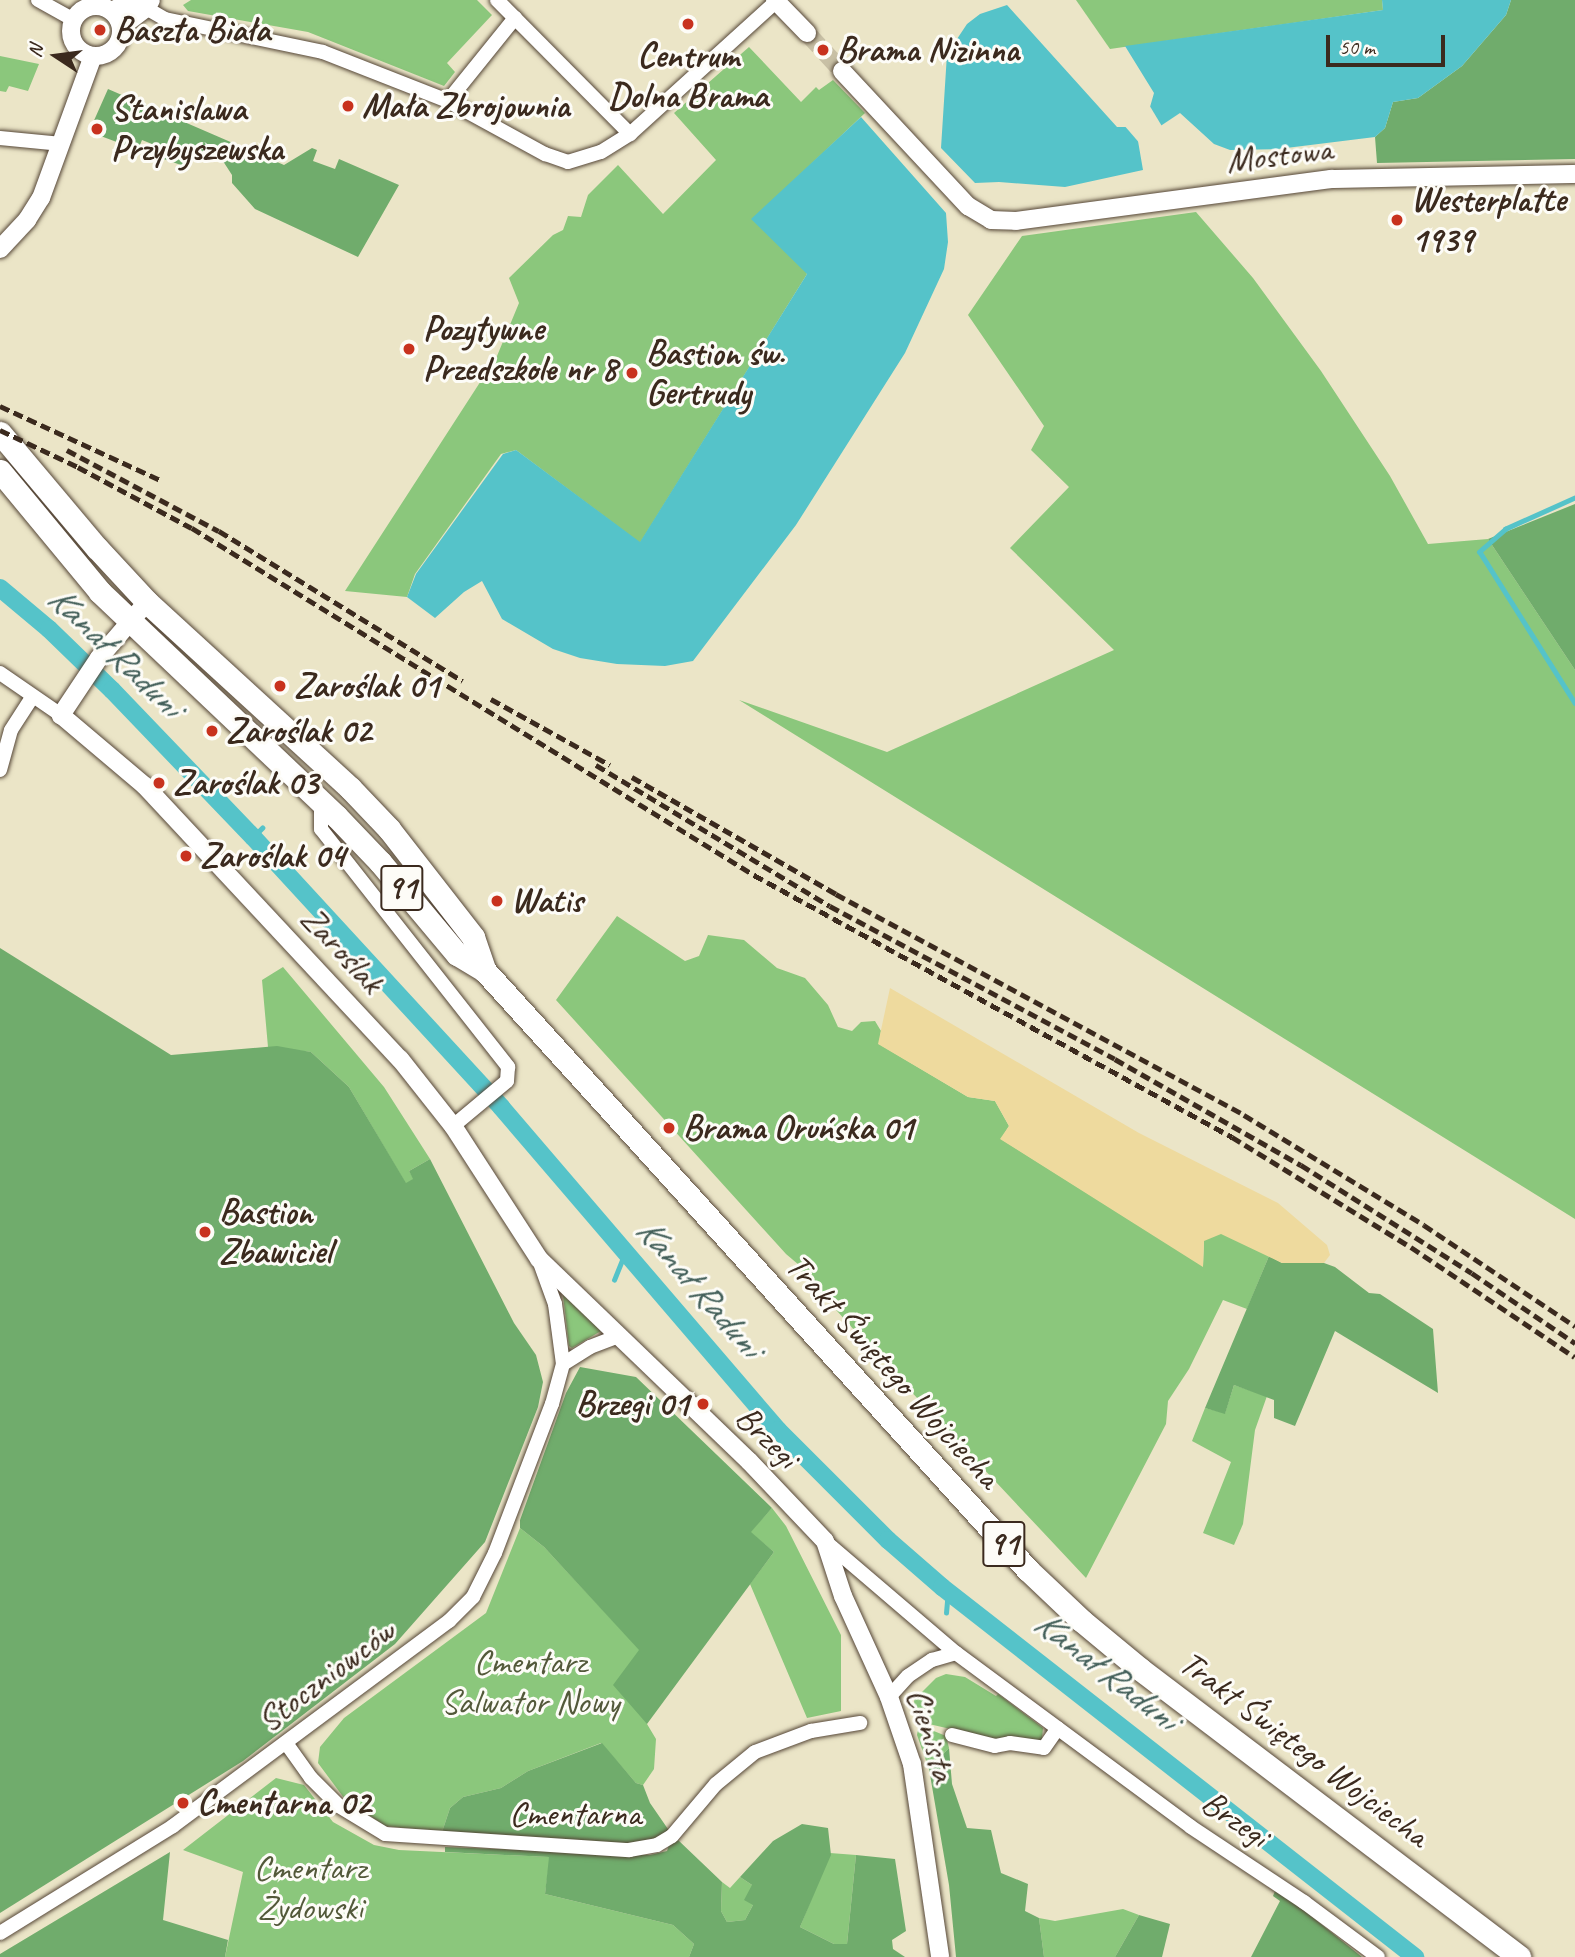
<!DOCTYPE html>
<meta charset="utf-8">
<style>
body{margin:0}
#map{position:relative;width:1575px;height:1957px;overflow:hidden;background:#ebe5c7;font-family:Caveat,sans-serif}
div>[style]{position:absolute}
.green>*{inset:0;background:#8bc77c}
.forest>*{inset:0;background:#70ac6c}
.sand>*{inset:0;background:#eeda9e}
.water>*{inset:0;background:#55c3c9}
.pier>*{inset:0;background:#ebe5c7}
.stream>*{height:4.5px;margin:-2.25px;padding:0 2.25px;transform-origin:2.25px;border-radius:2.25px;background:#55c3c9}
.canal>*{height:18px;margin:-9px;padding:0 9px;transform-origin:9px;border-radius:9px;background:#55c3c9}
.tertiary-tunnel>*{height:18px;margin-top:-9px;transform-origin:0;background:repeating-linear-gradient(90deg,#c8c0a5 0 18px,transparent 0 27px)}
.roads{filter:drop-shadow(0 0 2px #554637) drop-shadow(0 0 2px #554637)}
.minor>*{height:14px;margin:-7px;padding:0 7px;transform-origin:7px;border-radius:7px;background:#fff}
.tertiary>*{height:18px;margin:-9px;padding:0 9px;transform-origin:9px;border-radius:9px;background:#fff}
.tertiary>.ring{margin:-9px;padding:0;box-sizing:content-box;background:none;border:18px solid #fff;border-radius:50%}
.primary>*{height:23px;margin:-11.5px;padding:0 11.5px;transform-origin:11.5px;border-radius:11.5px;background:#fff}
.rail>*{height:4.5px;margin-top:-2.25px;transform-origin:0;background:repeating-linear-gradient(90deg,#3b2a1e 0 10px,transparent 0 15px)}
.dots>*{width:19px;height:19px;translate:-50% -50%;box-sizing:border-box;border:4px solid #fdfcf7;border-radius:50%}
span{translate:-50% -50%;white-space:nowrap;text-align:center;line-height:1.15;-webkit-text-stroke:6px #fdfcf7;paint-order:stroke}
.shield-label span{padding:2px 5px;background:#fdfcf7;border:2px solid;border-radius:5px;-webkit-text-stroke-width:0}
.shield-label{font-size:33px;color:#3b2a1e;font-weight:700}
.poi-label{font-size:35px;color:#3b2a1e;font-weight:700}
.left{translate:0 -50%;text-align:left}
.right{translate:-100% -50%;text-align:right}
.street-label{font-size:35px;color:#3b2a1e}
.park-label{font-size:35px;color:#53593a}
.water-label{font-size:37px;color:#44605a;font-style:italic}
.north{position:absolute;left:21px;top:21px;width:70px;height:70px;-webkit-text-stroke:5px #fdfcf7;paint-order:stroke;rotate:283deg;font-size:19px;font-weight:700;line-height:28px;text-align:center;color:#3b2a1e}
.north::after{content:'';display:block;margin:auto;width:24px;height:32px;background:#3b2a1e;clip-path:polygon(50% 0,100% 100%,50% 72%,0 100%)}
.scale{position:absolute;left:1326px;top:35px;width:119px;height:32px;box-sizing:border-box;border:4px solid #3b2a1e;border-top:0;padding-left:9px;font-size:21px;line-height:24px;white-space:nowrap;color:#3b2a1e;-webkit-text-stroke:5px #fdfcf7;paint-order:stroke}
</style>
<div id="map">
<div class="green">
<div style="clip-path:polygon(191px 0,477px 0,492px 15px,447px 63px,455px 72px,444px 86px,308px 32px,188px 11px,183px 5px)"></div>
<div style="clip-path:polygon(1076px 0,1382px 0,1383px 10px,1110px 49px)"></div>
<div style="clip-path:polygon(749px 47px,801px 102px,816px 87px,819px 90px,833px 80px,865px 113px,772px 201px,807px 274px,640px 543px,516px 450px,501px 454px,415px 574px,407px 597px,345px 591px,497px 356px,519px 303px,509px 278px,553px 235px,563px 230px,568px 216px,581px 217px,588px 195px,618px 165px,663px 214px,716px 160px,674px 113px)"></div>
<div style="clip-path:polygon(0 56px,39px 64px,28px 91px,9px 86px,6px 92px,0 91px)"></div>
<div style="clip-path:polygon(1196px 212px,1253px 278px,1321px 371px,1390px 476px,1428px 544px,1488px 539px,1575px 670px,1575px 1219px,739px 700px,887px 752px,1114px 650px,1010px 548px,1069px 487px,1031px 450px,1044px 426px,968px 315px,1022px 236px)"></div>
<div style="clip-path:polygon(617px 916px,685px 961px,699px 956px,708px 935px,744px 940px,777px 968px,805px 978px,828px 1005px,838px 1027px,852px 1031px,861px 1022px,875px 1021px,881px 1031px,879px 1044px,968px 1097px,995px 1101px,1009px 1126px,1001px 1139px,1203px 1266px,1204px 1240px,1221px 1233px,1269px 1256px,1247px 1309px,1223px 1300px,1189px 1369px,1168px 1401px,1166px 1424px,1086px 1578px,874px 1352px,801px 1271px,799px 1265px,786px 1254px,556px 1000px)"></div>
<div style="clip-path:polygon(283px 967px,384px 1087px,423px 1148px,430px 1159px,409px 1171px,414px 1179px,406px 1184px,349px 1087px,311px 1052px,268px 1047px,262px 980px)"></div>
<div style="clip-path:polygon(563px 1295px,601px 1331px,572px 1348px,569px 1346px)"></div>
<div style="clip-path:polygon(1234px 1385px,1267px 1396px,1255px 1430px,1243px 1524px,1234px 1545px,1203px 1533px,1231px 1462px,1192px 1441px,1205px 1408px,1225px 1413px)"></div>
<div style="clip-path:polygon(772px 1508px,786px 1526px,841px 1635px,841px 1711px,807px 1718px,750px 1584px,774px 1552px,750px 1532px)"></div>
<div style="clip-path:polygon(520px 1528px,544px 1547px,640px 1650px,647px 1724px,656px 1739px,654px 1769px,643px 1785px,636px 1783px,601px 1743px,528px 1771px,501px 1788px,463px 1797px,450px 1808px,442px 1832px,385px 1826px,344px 1798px,318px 1763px,320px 1747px,344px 1718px,486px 1613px)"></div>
<div style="clip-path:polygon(946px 1674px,965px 1677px,996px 1696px,998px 1694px,1043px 1728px,1042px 1739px,1038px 1742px,998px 1740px,916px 1721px,914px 1700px,936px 1678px)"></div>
<div style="clip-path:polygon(924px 1727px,946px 1736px,949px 1748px,929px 1769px,917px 1735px,918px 1729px)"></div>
<div style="clip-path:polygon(276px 1778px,304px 1785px,333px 1822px,374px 1845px,399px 1850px,550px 1857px,545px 1894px,673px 1925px,694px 1944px,689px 1957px,225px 1957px,243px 1872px,183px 1850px)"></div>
<div style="clip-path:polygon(830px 1853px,856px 1855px,847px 1944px,834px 1944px,800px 1927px)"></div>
<div style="clip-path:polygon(740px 1877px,752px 1885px,753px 1905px,745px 1920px,727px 1922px,721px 1911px,722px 1882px,730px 1888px)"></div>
<div style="clip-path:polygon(1123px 1909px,1139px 1915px,1115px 1957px,1044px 1957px,1039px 1918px,1055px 1921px)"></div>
</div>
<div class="forest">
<div style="clip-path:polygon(1511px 0,1575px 0,1575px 159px,1377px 163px,1375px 137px,1385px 128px,1393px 102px,1418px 98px,1462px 66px,1506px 15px)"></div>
<div style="clip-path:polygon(108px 89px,284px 165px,312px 148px,317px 150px,313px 161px,335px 169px,339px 159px,399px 185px,358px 257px,255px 209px,232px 183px,232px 175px,221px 158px,192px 150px,186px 166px,181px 165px,149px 154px,152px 144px,142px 140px,138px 150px,98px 135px,97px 128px,92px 125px)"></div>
<div style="clip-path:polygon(1575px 504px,1575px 670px,1488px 539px)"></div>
<div style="clip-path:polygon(0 948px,171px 1055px,277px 1046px,311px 1052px,349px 1087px,406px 1183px,413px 1179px,409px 1171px,430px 1159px,514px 1323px,536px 1355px,543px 1382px,538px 1407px,485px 1542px,395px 1644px,243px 1761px,0 1913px)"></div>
<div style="clip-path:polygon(1269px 1256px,1282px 1263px,1324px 1263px,1335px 1267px,1369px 1293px,1380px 1294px,1433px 1329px,1438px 1393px,1335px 1331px,1295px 1426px,1274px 1418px,1274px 1400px,1234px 1385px,1225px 1414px,1205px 1408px)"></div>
<div style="clip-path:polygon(580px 1367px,636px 1377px,772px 1508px,751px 1532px,774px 1552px,647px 1724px,613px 1685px,639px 1650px,544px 1547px,520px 1528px,520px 1520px,566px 1393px)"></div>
<div style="clip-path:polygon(602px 1743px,636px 1783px,643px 1785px,650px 1803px,670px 1832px,657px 1839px,628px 1844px,442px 1832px,450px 1808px,463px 1797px,501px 1788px,528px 1771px)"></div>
<div style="clip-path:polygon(949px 1748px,952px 1784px,967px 1828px,991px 1830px,1001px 1873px,1028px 1884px,1025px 1911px,1039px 1918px,1044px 1957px,956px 1957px,949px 1885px,929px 1769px)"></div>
<div style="clip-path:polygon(802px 1824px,828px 1828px,831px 1855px,800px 1927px,834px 1944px,847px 1944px,856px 1855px,895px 1859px,906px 1931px,892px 1940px,893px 1949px,905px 1957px,689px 1957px,694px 1944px,673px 1925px,545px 1894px,549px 1857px,445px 1852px,445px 1847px,650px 1855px,667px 1851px,669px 1845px,678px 1840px,722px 1882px,721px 1911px,727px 1922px,745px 1920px,753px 1905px,744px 1900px,752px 1885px,740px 1877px,773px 1841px)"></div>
<div style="clip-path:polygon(170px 1852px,163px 1920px,228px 1940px,225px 1957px,0 1957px,0 1954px)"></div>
<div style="clip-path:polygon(1275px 1891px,1296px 1904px,1362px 1957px,1251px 1957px,1280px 1901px,1273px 1896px)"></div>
<div style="clip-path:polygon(1139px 1915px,1170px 1924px,1162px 1957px,1115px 1957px)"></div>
</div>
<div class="sand">
<div style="clip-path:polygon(890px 988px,1139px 1133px,1278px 1203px,1327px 1245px,1330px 1255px,1324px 1263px,1282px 1263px,1221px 1234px,1204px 1241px,1203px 1267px,1000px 1139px,1009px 1126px,995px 1101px,968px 1097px,878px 1044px)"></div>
</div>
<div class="water">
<div style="clip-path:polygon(1382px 0,1511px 0,1506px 15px,1462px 66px,1418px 98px,1393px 102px,1385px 128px,1375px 137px,1278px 149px,1230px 150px,1214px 144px,1180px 113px,1138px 141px,1143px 170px,1065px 187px,999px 182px,975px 183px,941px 148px,947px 54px,967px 24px,980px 14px,1007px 5px,1117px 127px,1126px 127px,1150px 107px,1154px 93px,1125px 46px,1383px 10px)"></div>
<div style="clip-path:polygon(861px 117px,946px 213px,948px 242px,944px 269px,905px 353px,796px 525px,693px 661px,665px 666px,617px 664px,580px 658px,553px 649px,502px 619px,482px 581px,464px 592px,435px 618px,407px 597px,416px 574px,503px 454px,516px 450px,640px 542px,807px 274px,751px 219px)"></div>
</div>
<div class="pier">
<div style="clip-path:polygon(1148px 103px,1163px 128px,1142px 146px,1123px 124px)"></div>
</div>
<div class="stream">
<div style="left:1575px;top:498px;width:76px;rotate:155.8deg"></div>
<div style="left:1506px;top:529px;width:35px;rotate:139deg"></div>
<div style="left:1480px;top:552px;width:178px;rotate:57.8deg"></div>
<div style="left:253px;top:837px;width:13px;rotate:-45deg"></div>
<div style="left:614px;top:1280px;width:32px;rotate:-68deg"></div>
<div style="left:946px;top:1613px;width:22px;rotate:-85deg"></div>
</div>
<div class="canal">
<div style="left:0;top:588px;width:64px;rotate:39.9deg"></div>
<div style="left:49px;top:629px;width:88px;rotate:44.1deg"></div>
<div style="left:112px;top:690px;width:204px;rotate:46.2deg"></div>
<div style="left:253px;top:837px;width:367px;rotate:47.4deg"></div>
<div style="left:501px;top:1107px;width:426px;rotate:49.4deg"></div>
<div style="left:778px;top:1430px;width:156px;rotate:45deg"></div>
<div style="left:888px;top:1540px;width:72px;rotate:41deg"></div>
<div style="left:942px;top:1587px;width:601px;rotate:38.03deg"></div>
</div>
<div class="tertiary-tunnel">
<div style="left:807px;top:33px;width:52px;rotate:47.4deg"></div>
</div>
<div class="roads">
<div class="minor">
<div style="left:38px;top:0;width:41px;rotate:29.1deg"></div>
<div style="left:497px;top:0;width:189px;rotate:45.2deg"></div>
<div style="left:100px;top:6px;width:6px;rotate:-81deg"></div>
<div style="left:146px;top:8px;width:22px;rotate:30deg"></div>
<div style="left:165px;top:19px;width:161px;rotate:11.8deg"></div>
<div style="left:323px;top:52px;width:134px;rotate:21.4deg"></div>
<div style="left:448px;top:101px;width:111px;rotate:28.7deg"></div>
<div style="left:545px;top:154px;width:24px;rotate:19deg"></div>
<div style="left:568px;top:162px;width:34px;rotate:-17deg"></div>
<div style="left:601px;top:152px;width:34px;rotate:-32deg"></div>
<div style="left:630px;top:134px;width:200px;rotate:-42.2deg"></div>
<div style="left:448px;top:101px;width:107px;rotate:-51.1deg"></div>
<div style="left:0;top:138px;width:62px;rotate:5.5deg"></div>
<div style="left:0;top:673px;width:74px;rotate:34.5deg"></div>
<div style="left:0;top:770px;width:41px;rotate:-74.6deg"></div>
<div style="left:11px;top:730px;width:40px;rotate:-57.1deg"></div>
<div style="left:321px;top:801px;width:28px;rotate:90deg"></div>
<div style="left:321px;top:829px;width:303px;rotate:51.8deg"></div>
<div style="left:508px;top:1067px;width:14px;rotate:94deg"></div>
<div style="left:507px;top:1081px;width:70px;rotate:140.2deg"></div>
<div style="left:563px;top:1364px;width:32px;rotate:-32deg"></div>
<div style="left:590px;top:1347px;width:31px;rotate:-21deg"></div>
<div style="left:826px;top:1542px;width:171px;rotate:40.5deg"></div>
<div style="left:956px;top:1653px;width:292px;rotate:36.5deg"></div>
<div style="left:1191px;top:1827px;width:136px;rotate:33.6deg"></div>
<div style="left:1304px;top:1902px;width:92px;rotate:36.6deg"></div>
<div style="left:889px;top:1697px;width:28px;rotate:-48deg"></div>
<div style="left:908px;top:1676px;width:29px;rotate:-34deg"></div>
<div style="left:932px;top:1660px;width:25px;rotate:-16deg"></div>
<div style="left:952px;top:1735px;width:44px;rotate:14.3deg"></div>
<div style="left:995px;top:1746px;width:15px;rotate:-11deg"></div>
<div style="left:1010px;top:1743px;width:34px;rotate:8deg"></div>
<div style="left:1044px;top:1748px;width:24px;rotate:-55deg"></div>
<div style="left:286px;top:1743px;width:43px;rotate:54.5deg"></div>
<div style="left:311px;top:1778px;width:40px;rotate:45deg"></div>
<div style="left:339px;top:1806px;width:54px;rotate:31.3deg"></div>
<div style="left:385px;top:1834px;width:245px;rotate:3.8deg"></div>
<div style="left:629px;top:1850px;width:28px;rotate:-10deg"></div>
<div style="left:657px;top:1845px;width:17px;rotate:-31deg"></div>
<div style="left:672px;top:1836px;width:68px;rotate:-49.8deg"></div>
<div style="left:716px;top:1784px;width:50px;rotate:-39.4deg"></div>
<div style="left:755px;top:1752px;width:60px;rotate:-20.6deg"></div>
<div style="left:811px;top:1731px;width:50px;rotate:-9.3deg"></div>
<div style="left:0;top:1933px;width:203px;rotate:-31.7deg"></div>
<div style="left:173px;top:1826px;width:344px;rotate:-36.6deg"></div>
<div style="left:449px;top:1621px;width:34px;rotate:-45deg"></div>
<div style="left:473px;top:1597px;width:49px;rotate:-63.4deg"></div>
<div style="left:495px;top:1553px;width:160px;rotate:-69.1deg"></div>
<div style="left:552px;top:1404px;width:41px;rotate:-74.6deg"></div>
<div style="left:563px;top:1364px;width:61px;rotate:-97.6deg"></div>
<div style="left:555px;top:1304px;width:47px;rotate:-110deg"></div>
</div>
<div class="tertiary">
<div style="left:775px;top:0;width:46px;rotate:45.9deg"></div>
<div class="ring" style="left:71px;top:6px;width:32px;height:32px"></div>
<div style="left:112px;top:11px;width:24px;rotate:-28deg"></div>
<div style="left:121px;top:27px;width:31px;rotate:-37deg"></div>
<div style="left:146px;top:8px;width:9px;rotate:-58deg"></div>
<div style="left:842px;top:71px;width:185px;rotate:47deg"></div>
<div style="left:968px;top:206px;width:27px;rotate:31deg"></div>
<div style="left:991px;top:220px;width:25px;rotate:2deg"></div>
<div style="left:1016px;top:221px;width:318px;rotate:-7.6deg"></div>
<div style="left:1331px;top:179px;width:244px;rotate:-1.2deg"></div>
<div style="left:0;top:249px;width:40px;rotate:-47deg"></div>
<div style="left:27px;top:220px;width:26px;rotate:-58deg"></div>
<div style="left:41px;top:198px;width:151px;rotate:-69.9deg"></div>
<div style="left:147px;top:602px;width:74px;rotate:130.6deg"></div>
<div style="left:99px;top:658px;width:69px;rotate:123.7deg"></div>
<div style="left:61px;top:715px;width:110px;rotate:40.2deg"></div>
<div style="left:145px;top:786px;width:374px;rotate:47deg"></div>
<div style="left:400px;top:1059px;width:85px;rotate:51.7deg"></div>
<div style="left:453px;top:1126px;width:158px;rotate:57.1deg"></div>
<div style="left:539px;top:1259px;width:291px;rotate:43.9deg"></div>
<div style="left:749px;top:1461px;width:110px;rotate:46.5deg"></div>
<div style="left:825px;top:1541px;width:58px;rotate:71.9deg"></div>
<div style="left:843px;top:1596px;width:111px;rotate:65.5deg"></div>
<div style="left:889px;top:1697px;width:71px;rotate:71.1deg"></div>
<div style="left:912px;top:1764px;width:195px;rotate:81.7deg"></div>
</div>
<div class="primary">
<div style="left:0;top:433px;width:150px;rotate:49.9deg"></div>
<div style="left:97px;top:548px;width:74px;rotate:47.2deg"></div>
<div style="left:147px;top:602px;width:275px;rotate:42.5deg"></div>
<div style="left:350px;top:788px;width:57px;rotate:46.4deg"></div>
<div style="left:389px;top:829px;width:137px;rotate:52.1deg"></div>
<div style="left:473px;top:937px;width:36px;rotate:71deg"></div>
<div style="left:0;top:471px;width:157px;rotate:50.4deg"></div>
<div style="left:100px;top:592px;width:325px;rotate:43.5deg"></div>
<div style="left:336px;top:816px;width:64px;rotate:46.3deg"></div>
<div style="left:380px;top:862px;width:120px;rotate:50.1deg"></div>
<div style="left:457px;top:954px;width:33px;rotate:31deg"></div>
<div style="left:485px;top:971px;width:808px;rotate:47.81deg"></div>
<div style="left:1028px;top:1570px;width:74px;rotate:43.4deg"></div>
<div style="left:1082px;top:1621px;width:75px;rotate:39.6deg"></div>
<div style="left:1140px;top:1669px;width:476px;rotate:37.2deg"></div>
</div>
</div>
<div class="rail">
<div style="left:0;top:406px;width:179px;rotate:24.8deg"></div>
<div style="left:0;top:430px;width:86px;rotate:25.4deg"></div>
<div style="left:78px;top:467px;width:129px;rotate:28.2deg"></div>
<div style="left:192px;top:528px;width:660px;rotate:31.69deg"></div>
<div style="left:754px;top:875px;width:545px;rotate:28.73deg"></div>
<div style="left:1232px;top:1137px;width:210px;rotate:31.6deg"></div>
<div style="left:1411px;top:1247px;width:197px;rotate:33.9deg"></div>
<div style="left:67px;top:450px;width:172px;rotate:28.1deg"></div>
<div style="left:219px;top:531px;width:286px;rotate:31.6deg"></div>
<div style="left:491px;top:699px;width:136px;rotate:29deg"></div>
<div style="left:596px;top:765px;width:273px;rotate:31.1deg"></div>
<div style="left:830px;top:906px;width:323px;rotate:28.2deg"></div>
<div style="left:1115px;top:1059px;width:214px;rotate:29.7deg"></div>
<div style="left:1301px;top:1165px;width:202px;rotate:32.3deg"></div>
<div style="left:1472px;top:1273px;width:125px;rotate:34.2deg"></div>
<div style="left:632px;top:777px;width:235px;rotate:29.8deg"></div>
<div style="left:836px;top:894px;width:464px;rotate:28.4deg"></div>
<div style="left:1244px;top:1115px;width:211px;rotate:31.4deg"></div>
<div style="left:1424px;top:1225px;width:182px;rotate:33.8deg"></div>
</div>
<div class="dots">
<div style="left:688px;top:24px;background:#c8321e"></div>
<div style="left:100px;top:30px;background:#c8321e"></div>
<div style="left:823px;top:50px;background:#c8321e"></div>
<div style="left:348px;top:106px;background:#c8321e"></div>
<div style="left:97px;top:129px;background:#c8321e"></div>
<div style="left:1397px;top:220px;background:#c8321e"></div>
<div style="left:409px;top:349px;background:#c8321e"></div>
<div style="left:632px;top:373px;background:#c8321e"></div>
<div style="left:280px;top:686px;background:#c8321e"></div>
<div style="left:212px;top:731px;background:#c8321e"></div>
<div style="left:159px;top:783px;background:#c8321e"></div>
<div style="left:186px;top:856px;background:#c8321e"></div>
<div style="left:497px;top:901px;background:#c8321e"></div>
<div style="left:669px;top:1128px;background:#c8321e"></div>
<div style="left:205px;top:1232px;background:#c8321e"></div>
<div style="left:703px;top:1404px;background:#c8321e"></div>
<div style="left:183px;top:1803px;background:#c8321e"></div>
</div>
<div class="shield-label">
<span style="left:402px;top:888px">91</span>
<span style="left:1004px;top:1544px">91</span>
</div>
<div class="poi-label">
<span class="left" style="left:114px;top:30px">Baszta Biała</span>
<span class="left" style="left:837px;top:50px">Brama Nizinna</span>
<span style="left:688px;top:76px">Centrum<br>Dolna Brama</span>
<span class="left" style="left:362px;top:106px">Mała Zbrojownia</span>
<span class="left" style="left:111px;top:129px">Stanislawa<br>Przybyszewska</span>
<span class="left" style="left:1411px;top:220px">Westerplatte<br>1939</span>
<span class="left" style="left:423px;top:349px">Pozytywne<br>Przedszkole nr 8</span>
<span class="left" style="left:646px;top:373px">Bastion św.<br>Gertrudy</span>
<span class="left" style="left:294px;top:686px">Zaroślak 01</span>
<span class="left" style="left:226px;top:731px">Zaroślak 02</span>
<span class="left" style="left:173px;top:783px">Zaroślak 03</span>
<span class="left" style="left:200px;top:856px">Zaroślak 04</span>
<span class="left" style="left:511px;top:901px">Watis</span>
<span class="left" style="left:683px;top:1128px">Brama Oruńska 01</span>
<span class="left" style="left:219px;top:1232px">Bastion<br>Zbawiciel</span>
<span class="right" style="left:689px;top:1404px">Brzegi 01</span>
<span class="left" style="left:197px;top:1803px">Cmentarna 02</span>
</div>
<div class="street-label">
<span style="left:1279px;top:155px;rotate:-7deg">Mostowa</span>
<span style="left:342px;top:950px;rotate:47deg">Zaroślak</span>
<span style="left:893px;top:1371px;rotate:48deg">Trakt Świętego Wojciecha</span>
<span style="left:767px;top:1437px;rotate:45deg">Brzegi</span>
<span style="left:326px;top:1676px;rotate:-37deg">Stoczniowców</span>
<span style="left:931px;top:1735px;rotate:73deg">Cienista</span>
<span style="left:1304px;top:1749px;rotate:37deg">Trakt Świętego Wojciecha</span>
<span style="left:575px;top:1814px">Cmentarna</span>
<span style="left:1235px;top:1819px;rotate:35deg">Brzegi</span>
</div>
<div class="park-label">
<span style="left:530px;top:1682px">Cmentarz<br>Salwator Nowy</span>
<span style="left:310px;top:1888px">Cmentarz<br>Żydowski</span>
</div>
<div class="water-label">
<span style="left:115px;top:651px;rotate:44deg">Kanał Raduni</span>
<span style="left:699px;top:1287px;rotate:49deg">Kanał Raduni</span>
<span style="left:1106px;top:1670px;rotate:38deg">Kanał Raduni</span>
</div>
<div class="north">N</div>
<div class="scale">50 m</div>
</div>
